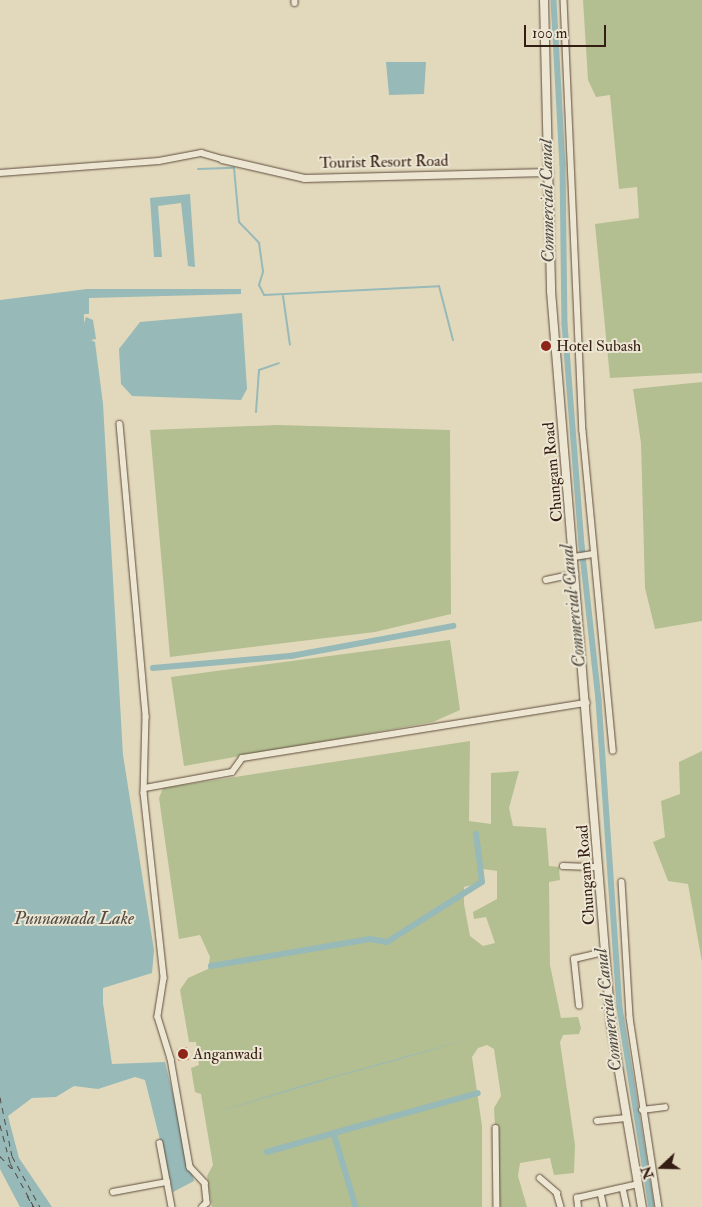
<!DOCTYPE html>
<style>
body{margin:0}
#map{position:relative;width:702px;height:1207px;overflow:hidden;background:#e2d9bc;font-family:"IM FELL Double Pica",serif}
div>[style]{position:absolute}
.green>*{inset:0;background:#b3bf91}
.water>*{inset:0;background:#97b9b8}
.stream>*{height:2px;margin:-1px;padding:0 1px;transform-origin:1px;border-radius:1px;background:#97b9b8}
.canal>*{height:5.5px;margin:-2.75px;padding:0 2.75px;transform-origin:2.75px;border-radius:2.75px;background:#97b9b8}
.ferry>*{height:1px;margin-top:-0.5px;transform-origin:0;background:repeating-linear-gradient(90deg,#524c45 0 6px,transparent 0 11px)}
.building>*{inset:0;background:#d59f7c}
.roads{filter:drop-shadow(0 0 1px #604c3d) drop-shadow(0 0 1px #604c3d)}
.minor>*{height:5.5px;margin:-2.75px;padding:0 2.75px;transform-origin:2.75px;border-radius:2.75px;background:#ece6d3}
.tertiary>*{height:7px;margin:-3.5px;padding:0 3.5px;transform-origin:3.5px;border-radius:3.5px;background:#ece6d3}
.secondary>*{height:8px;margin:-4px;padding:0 4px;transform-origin:4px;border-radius:4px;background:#ece6d3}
.dots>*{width:14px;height:14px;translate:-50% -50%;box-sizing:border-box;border:2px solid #ece6d3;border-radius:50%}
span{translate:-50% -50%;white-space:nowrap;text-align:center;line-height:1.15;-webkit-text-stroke:4px #ece6d3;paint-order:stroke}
.street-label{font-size:16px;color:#341d13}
.poi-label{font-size:16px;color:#341d13}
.left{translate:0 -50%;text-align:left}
.water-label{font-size:18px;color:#524c45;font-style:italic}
.north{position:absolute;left:637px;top:1142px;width:50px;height:50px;-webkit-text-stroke:4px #ece6d3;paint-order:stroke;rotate:249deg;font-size:14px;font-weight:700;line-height:20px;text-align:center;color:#341d13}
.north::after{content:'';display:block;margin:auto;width:18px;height:22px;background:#341d13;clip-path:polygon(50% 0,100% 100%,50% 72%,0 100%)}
.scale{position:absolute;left:524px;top:25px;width:82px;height:22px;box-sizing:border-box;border:2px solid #341d13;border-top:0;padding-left:6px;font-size:15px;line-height:18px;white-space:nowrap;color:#341d13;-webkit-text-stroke:4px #ece6d3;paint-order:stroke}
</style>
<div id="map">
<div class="green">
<div style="clip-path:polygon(583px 0,702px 0,702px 373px,610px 378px,595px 224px,639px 218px,637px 187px,619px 189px,610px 95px,596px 97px,588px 80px)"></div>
<div style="clip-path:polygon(702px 382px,702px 621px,655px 629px,645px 588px,641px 443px,633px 389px)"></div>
<div style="clip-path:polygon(277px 425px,450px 430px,451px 614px,375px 632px,170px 657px,150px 430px)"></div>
<div style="clip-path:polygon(450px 640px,460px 710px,433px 722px,184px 766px,171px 677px)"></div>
<div style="clip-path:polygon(evenodd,470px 741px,469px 821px,491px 824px,491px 773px,519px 771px,509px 808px,513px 826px,546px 828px,549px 866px,559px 867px,560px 880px,549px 882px,550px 965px,561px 1018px,578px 1017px,581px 1028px,579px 1034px,563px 1035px,560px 1042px,575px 1145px,574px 1173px,554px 1175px,550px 1158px,520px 1163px,518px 1176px,527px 1207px,499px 1207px,494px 1108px,501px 1096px,494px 1049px,487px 1045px,478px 1048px,472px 1057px,482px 1126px,482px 1207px,212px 1207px,207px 1176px,213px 1165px,201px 1094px,195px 1092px,191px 1068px,199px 1065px,196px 1042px,189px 1042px,180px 990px,188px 978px,208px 969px,210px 957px,200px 935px,179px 939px,159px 798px,163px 788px,470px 741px,483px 869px,497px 871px,497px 899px,473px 912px,474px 919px,486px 917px,495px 943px,483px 946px,470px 936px,464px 904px,464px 887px,484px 882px,483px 869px)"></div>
<div style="clip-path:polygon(702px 751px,702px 962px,688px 884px,668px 881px,653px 842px,665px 837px,661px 801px,680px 794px,679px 762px)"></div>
</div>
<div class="water">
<div style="clip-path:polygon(386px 62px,426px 62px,424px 94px,389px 95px)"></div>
<div style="clip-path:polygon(190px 194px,195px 267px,188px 266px,181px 203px,158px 206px,162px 257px,154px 257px,150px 198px)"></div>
<div style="clip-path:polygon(87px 289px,241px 289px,241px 294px,89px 298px,89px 314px,84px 314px,84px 323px,86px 317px,93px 320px,96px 339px,91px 340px,95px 342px,103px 404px,123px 755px,154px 950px,152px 973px,103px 988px,103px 1003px,112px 1064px,165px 1062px,194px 1181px,173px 1192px,145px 1080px,135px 1077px,98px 1089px,74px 1086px,56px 1097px,32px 1098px,8px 1116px,19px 1158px,52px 1207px,20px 1207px,0 1169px,0 300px)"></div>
<div style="clip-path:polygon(242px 313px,247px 389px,241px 400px,132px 396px,121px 384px,119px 349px,140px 322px)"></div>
<div style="clip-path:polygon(479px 1036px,397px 1060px,339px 1076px,205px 1116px,300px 1086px)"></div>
</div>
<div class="stream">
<div style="left:198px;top:169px;width:36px;rotate:-2deg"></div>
<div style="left:234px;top:168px;width:54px;rotate:84.7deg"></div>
<div style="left:239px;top:222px;width:29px;rotate:46deg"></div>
<div style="left:259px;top:243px;width:29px;rotate:82deg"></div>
<div style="left:263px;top:272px;width:14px;rotate:107deg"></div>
<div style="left:259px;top:285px;width:11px;rotate:63deg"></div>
<div style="left:264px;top:295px;width:175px;rotate:-2.9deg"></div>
<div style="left:439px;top:286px;width:56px;rotate:75.5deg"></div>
<div style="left:283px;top:296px;width:49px;rotate:81.9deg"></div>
<div style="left:256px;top:412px;width:42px;rotate:-85.9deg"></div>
<div style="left:259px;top:370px;width:21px;rotate:-19deg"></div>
</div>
<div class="canal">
<div style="left:554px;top:0;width:164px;rotate:86.9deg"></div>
<div style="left:563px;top:164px;width:160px;rotate:89.3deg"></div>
<div style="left:565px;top:324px;width:223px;rotate:85.6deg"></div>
<div style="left:582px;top:546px;width:155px;rotate:83.7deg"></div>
<div style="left:599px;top:700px;width:309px;rotate:86.1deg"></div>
<div style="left:620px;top:1008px;width:202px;rotate:80.9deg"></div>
<div style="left:153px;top:668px;width:139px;rotate:-5deg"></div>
<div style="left:291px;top:656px;width:165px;rotate:-10.5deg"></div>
<div style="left:211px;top:966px;width:161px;rotate:-9.6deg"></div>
<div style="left:370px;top:939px;width:17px;rotate:10deg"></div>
<div style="left:387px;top:942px;width:112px;rotate:-32.3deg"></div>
<div style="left:482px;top:882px;width:48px;rotate:-97.1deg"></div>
<div style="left:334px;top:1133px;width:149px;rotate:-15.5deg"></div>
<div style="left:267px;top:1152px;width:70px;rotate:-15.8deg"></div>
<div style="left:334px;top:1133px;width:77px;rotate:73.4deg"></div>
</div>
<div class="ferry">
<div style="left:0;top:1097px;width:60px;rotate:78.5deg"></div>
<div style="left:12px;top:1156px;width:58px;rotate:61.2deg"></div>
<div style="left:0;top:1125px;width:39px;rotate:75deg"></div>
<div style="left:10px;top:1163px;width:50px;rotate:61.4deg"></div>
<div style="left:0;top:1156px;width:19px;rotate:47deg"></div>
<div style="left:27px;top:1195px;width:13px;rotate:63deg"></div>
</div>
<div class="building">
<div style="clip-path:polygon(187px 1047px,189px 1060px,178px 1061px,177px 1049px)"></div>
</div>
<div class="roads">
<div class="minor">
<div style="left:295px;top:0;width:3px;rotate:90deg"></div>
<div style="left:564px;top:0;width:431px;rotate:87.5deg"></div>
<div style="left:583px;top:431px;width:321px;rotate:84.6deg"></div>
<div style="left:0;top:173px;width:159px;rotate:-4.3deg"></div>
<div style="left:159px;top:161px;width:43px;rotate:-10.8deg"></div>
<div style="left:201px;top:153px;width:22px;rotate:16deg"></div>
<div style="left:120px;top:424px;width:294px;rotate:84.9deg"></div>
<div style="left:146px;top:717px;width:76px;rotate:91.5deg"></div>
<div style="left:144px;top:793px;width:186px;rotate:83.8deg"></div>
<div style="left:164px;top:978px;width:39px;rotate:99deg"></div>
<div style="left:158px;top:1017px;width:44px;rotate:72.8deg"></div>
<div style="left:171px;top:1059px;width:110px;rotate:80deg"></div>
<div style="left:190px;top:1167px;width:22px;rotate:47deg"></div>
<div style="left:205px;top:1183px;width:20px;rotate:84deg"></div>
<div style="left:207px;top:1203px;width:6px;rotate:135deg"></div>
<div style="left:574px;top:557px;width:19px;rotate:-9deg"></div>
<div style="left:546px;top:580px;width:30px;rotate:-12deg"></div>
<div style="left:145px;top:788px;width:88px;rotate:-10.4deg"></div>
<div style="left:232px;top:772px;width:17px;rotate:-54deg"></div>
<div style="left:242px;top:758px;width:349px;rotate:-9.1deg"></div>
<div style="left:563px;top:866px;width:36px;rotate:2deg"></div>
<div style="left:622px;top:882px;width:136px;rotate:86.6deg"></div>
<div style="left:630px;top:1018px;width:191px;rotate:81.3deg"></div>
<div style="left:579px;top:1006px;width:47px;rotate:-96.1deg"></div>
<div style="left:574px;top:959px;width:32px;rotate:-13deg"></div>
<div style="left:642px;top:1110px;width:23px;rotate:-7deg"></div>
<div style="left:597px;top:1121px;width:29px;rotate:-6deg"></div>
<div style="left:496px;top:1128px;width:79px;rotate:89.3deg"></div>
<div style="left:160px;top:1143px;width:65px;rotate:79.4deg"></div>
<div style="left:540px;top:1178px;width:23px;rotate:41deg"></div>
<div style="left:557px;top:1193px;width:15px;rotate:74deg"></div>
<div style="left:623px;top:1188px;width:19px;rotate:78deg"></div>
<div style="left:113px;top:1192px;width:55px;rotate:-10.5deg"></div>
<div style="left:601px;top:1193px;width:14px;rotate:78deg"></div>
<div style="left:578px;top:1207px;width:9px;rotate:-96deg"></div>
<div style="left:577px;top:1198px;width:63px;rotate:-12.9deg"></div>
</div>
<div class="tertiary">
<div style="left:222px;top:159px;width:84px;rotate:13deg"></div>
<div style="left:304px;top:178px;width:245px;rotate:-1.4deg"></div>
</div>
<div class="secondary">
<div style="left:544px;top:0;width:291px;rotate:88.6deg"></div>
<div style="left:551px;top:291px;width:663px;rotate:85.33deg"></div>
<div style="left:605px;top:952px;width:72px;rotate:85.2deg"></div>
<div style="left:611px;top:1024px;width:186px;rotate:80.4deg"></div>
</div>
</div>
<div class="dots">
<div style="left:546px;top:346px;background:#8f2418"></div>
<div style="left:183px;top:1054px;background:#8f2418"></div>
</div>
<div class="street-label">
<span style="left:384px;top:162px;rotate:-1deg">Tourist Resort Road</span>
<span style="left:553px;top:472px;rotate:-95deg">Chungam Road</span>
<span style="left:586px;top:875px;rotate:-94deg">Chungam Road</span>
</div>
<div class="poi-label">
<span class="left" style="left:556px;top:346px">Hotel Subash</span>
<span class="left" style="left:193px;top:1054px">Anganwadi</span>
</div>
<div class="water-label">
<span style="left:548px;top:201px;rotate:-91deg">Commercial Canal</span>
<span style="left:574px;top:606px;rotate:-96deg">Commercial Canal</span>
<span style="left:74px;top:919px">Punnamada Lake</span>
<span style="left:609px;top:1010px;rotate:-97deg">Commercial Canal</span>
</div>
<div class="north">N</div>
<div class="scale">100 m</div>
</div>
